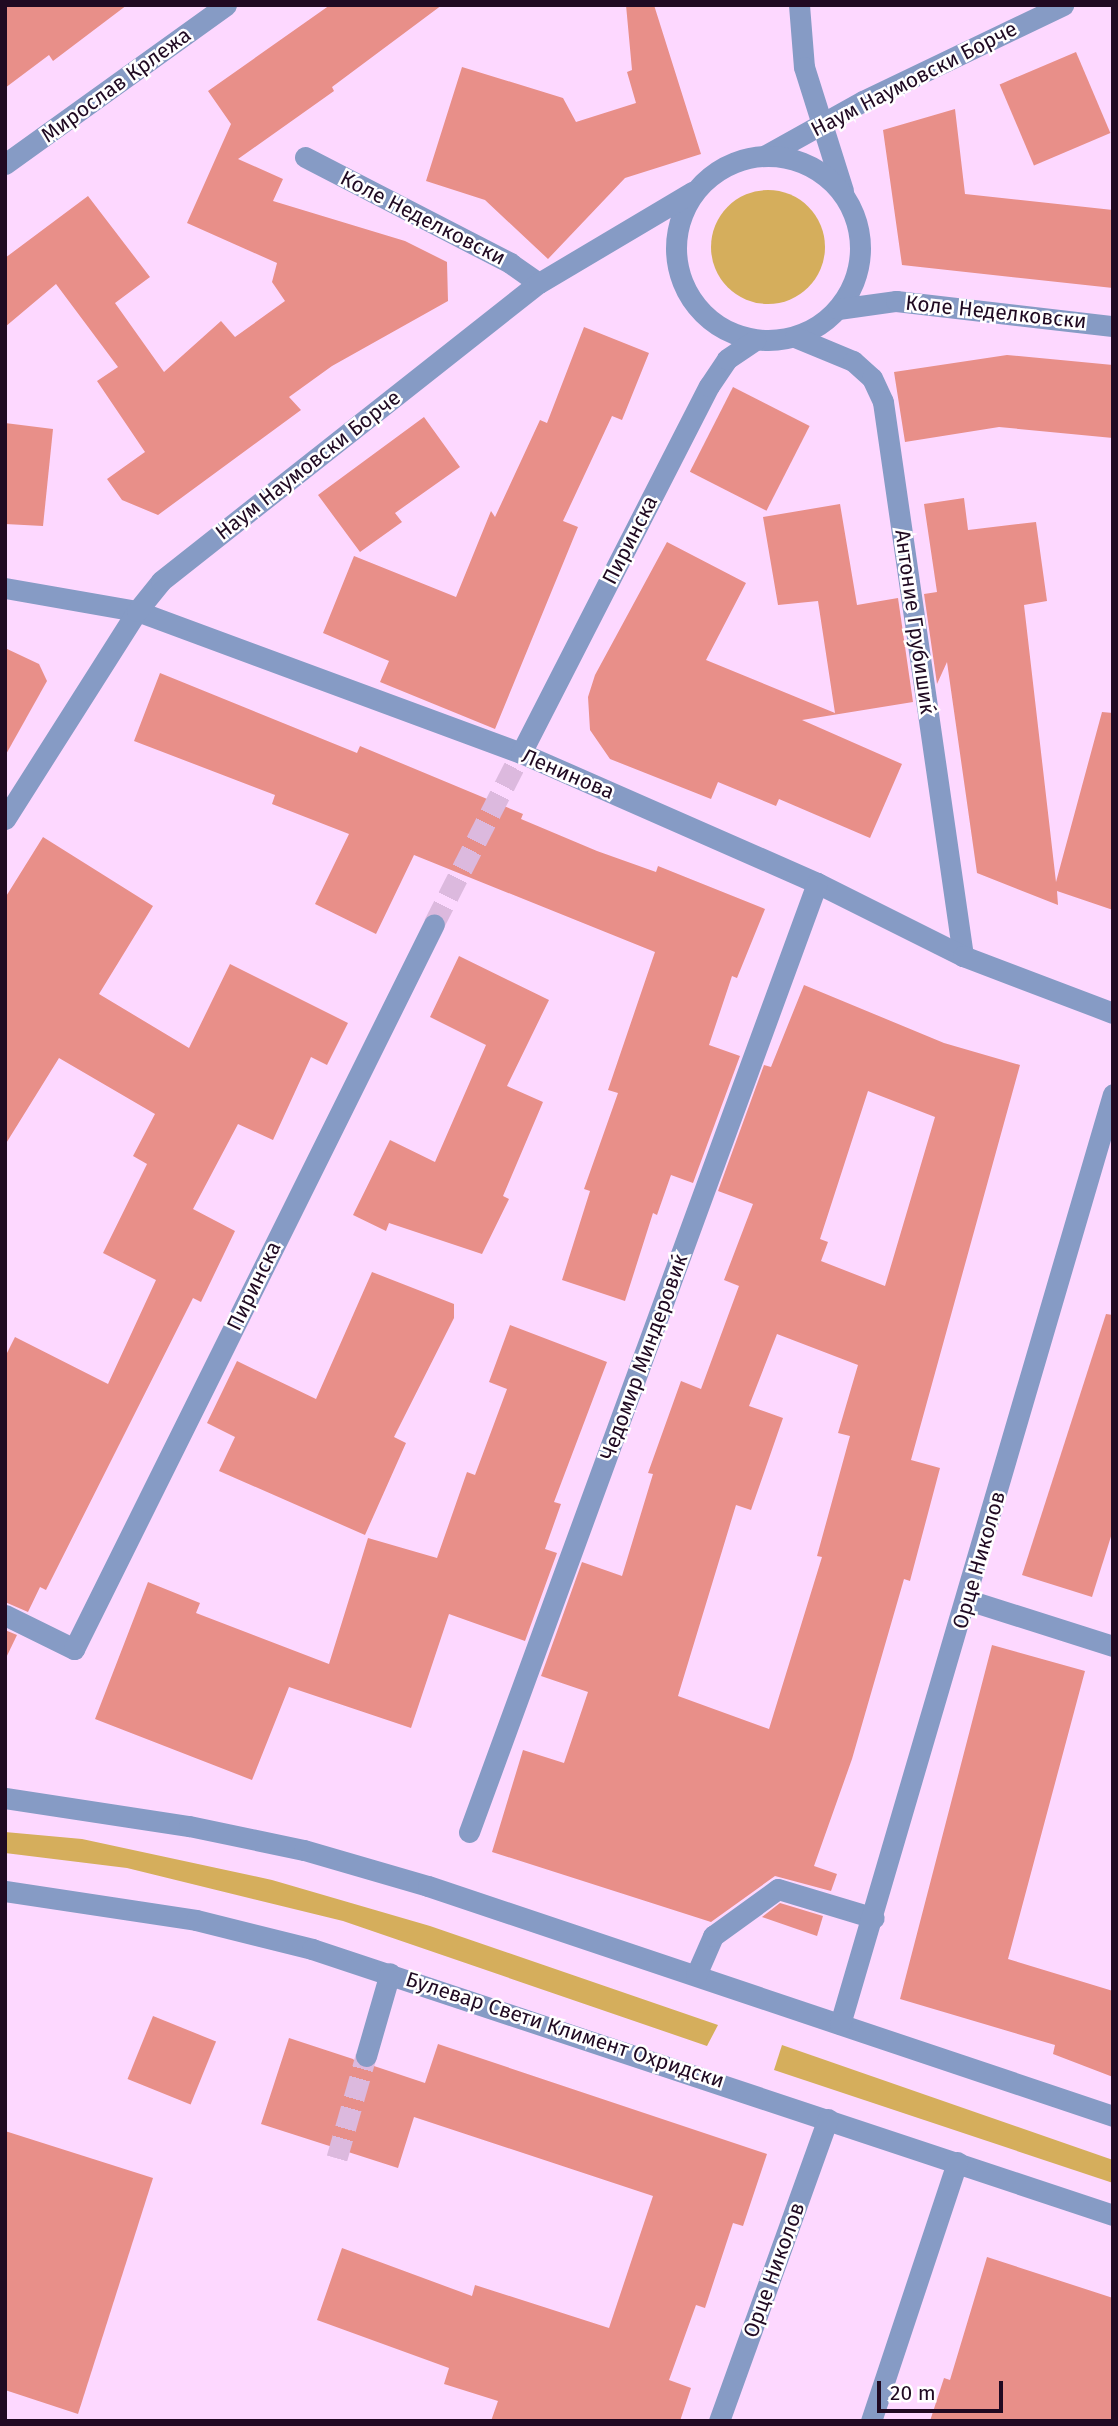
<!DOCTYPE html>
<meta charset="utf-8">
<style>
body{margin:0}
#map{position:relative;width:1118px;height:2426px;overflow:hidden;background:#fdd8ff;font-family:"Fira Sans",sans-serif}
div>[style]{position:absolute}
.green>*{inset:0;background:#d5ae5c}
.round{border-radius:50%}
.building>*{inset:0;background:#e88f89;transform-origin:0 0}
.minor-tunnel>*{height:21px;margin-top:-10.5px;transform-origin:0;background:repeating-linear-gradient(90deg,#dcb9de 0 21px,transparent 0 31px)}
.minor>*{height:21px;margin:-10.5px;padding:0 10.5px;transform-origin:10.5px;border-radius:10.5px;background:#869bc5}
.minor>.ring{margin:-10.5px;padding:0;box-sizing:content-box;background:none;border:21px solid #869bc5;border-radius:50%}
span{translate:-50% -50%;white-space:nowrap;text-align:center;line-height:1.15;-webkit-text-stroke:5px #fff;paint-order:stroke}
.street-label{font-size:21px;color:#200a22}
.frame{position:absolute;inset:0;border:7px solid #200a22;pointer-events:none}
.scale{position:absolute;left:877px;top:2381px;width:126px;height:32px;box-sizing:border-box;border:4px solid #200a22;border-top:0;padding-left:9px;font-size:21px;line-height:24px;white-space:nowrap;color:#200a22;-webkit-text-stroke:5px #fff;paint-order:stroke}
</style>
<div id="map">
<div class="green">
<div class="round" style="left:711px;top:190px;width:114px;height:114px"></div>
<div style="clip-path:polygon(5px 1832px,82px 1839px,272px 1880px,430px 1926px,718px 2025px,707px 2046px,343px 1921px,127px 1868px,5px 1853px)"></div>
<div style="clip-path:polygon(782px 2045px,1113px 2160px,1113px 2183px,774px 2070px)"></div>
</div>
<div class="building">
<div style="clip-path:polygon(5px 5px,127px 5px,53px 61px,49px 55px,5px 88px)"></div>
<div style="clip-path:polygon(330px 5px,442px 5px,332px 87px,334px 91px,238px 159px,283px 179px,273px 201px,405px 241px,447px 262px,448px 301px,332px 366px,289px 397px,301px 410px,158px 515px,122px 500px,107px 479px,145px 452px,97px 381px,118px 367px,56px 284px,5px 327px,5px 258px,88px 196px,150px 277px,115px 303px,164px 372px,221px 321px,235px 337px,285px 301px,272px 282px,277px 263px,187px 223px,231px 124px,208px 91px)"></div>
<div style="clip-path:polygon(626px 5px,654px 5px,701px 154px,625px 178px,548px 259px,485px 200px,426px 181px,462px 67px,563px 98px,576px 122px,636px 103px,627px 72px,632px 70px)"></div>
<div style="left:1076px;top:52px;width:88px;height:83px;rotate:67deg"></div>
<div style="clip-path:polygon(955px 109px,965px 194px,1113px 210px,1113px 288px,902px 265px,883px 130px)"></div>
<div style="clip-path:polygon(584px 327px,649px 353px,622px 420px,612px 416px,563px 521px,578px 527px,495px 729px,380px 682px,389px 661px,323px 633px,354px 556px,456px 597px,491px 511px,495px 517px,540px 420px,547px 423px)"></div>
<div style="clip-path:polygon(1007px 355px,1113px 365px,1113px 438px,999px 427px,905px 442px,894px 372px)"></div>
<div style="left:733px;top:387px;width:86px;height:95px;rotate:27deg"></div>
<div style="clip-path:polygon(424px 417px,460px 467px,395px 513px,402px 522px,360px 552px,318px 495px)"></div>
<div style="clip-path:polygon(5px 423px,53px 429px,43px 526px,5px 524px)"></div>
<div style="clip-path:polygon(964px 498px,968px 530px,1036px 522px,1047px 601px,1024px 605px,1056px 882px,1102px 712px,1113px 713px,1113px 910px,1057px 891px,1058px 905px,977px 873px,947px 662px,937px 684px,924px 594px,937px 592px,924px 504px)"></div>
<div style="clip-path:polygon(840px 504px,857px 605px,898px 598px,913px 702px,802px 720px,902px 764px,870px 838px,779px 799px,776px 806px,718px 782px,711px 799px,610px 759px,590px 730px,588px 697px,595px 675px,667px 542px,746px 583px,706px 660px,835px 713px,818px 601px,778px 605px,763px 517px)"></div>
<div style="clip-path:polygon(5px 648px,39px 664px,47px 681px,5px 756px)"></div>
<div style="clip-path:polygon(160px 673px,357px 753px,360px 746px,523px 814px,521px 819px,597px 851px,656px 872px,658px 866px,765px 909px,737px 978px,732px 976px,709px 1045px,740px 1056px,693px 1183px,671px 1175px,657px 1215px,653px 1213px,625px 1301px,562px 1280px,590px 1191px,584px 1189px,618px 1093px,608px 1090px,655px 952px,414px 855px,376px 934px,315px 904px,349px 834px,272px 804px,275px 795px,134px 741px)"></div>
<div style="clip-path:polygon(43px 837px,153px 906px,99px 994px,189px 1048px,230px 964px,348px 1023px,327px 1065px,311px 1057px,273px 1140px,238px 1124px,193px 1209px,235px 1231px,201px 1302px,193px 1298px,46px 1590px,40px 1587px,28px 1612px,5px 1602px,5px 1357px,15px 1337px,108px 1384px,156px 1280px,103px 1253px,147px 1164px,133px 1156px,155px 1114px,59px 1058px,5px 1145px,5px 898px)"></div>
<div style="clip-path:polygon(459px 956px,549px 1000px,507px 1086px,543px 1102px,503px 1196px,509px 1199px,482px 1254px,389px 1223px,386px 1231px,353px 1215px,390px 1140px,435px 1162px,486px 1045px,430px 1017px)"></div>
<div style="clip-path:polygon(evenodd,804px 985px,944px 1043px,1020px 1065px,911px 1460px,940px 1468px,910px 1581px,904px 1579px,852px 1759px,814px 1866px,837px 1874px,831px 1891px,775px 1876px,711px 1922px,492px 1852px,523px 1750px,564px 1763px,588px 1692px,541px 1676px,582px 1562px,622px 1576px,653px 1474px,648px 1473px,681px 1381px,701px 1389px,739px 1286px,724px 1280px,753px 1204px,718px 1191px,764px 1065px,771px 1067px,804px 985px,868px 1091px,935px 1117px,885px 1286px,821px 1261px,828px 1242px,820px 1239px,868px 1091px,804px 985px,777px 1334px,858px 1365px,838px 1433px,850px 1436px,817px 1556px,822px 1557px,769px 1729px,678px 1696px,736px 1505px,751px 1510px,783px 1418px,749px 1406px,777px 1334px)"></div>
<div style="clip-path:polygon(372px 1272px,454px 1304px,454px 1318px,394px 1437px,406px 1443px,365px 1535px,219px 1471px,235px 1437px,207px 1423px,237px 1361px,316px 1399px)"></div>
<div style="clip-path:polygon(1106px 1314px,1113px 1315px,1113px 1530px,1092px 1597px,1022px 1575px)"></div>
<div style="clip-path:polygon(510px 1325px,607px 1362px,554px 1502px,561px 1504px,545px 1549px,557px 1553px,525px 1641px,449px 1614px,411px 1728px,289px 1687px,252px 1780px,95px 1719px,148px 1582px,200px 1603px,196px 1613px,329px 1664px,368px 1538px,437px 1558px,467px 1472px,475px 1475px,507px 1389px,489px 1382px)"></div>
<div style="clip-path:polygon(5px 1630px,17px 1635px,5px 1660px)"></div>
<div style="clip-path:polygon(992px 1645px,1085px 1671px,1008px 1959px,1113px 1991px,1113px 2077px,1053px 2054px,1055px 2045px,900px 1999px)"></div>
<div style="clip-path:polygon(780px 1903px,823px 1916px,817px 1936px,762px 1917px)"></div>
<div style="left:153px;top:2016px;width:68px;height:68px;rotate:22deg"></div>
<div style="clip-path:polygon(289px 2038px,353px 2059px,362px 2068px,374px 2066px,425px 2083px,438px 2044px,767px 2154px,743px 2226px,733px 2223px,705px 2308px,696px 2305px,669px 2380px,691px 2388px,680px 2421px,491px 2421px,498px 2401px,444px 2384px,449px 2368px,317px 2320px,342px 2248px,472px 2296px,475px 2285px,609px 2328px,653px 2196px,414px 2117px,398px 2168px,261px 2124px)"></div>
<div style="clip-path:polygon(5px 2131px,153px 2178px,78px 2414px,5px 2390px)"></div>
<div style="clip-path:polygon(987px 2257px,1113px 2298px,1113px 2421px,930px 2421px,944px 2378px,950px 2380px)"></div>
</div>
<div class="minor-tunnel">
<div style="left:434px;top:924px;width:192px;rotate:-63deg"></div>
<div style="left:337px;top:2158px;width:106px;rotate:-74.1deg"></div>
</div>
<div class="minor">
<div style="left:799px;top:5px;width:62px;rotate:85.4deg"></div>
<div style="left:804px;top:67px;width:130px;rotate:72.5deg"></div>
<div style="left:766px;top:155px;width:111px;rotate:-29.1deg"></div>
<div style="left:863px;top:101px;width:222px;rotate:-25.6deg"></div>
<div class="ring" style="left:676px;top:156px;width:163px;height:163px"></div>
<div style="left:305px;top:157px;width:231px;rotate:27.3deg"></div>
<div style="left:510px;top:263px;width:35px;rotate:35deg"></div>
<div style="left:5px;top:164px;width:272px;rotate:-35.7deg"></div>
<div style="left:838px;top:309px;width:59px;rotate:-7.9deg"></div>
<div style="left:896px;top:301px;width:218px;rotate:6.6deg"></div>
<div style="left:795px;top:337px;width:63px;rotate:22.5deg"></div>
<div style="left:853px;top:361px;width:25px;rotate:42deg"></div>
<div style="left:872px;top:378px;width:26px;rotate:65deg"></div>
<div style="left:883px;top:402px;width:560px;rotate:81.78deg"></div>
<div style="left:5px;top:588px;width:134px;rotate:9.9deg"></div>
<div style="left:137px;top:611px;width:409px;rotate:20.3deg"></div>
<div style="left:521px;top:753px;width:323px;rotate:23.7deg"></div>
<div style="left:817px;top:883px;width:163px;rotate:26.6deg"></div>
<div style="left:963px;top:956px;width:160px;rotate:20.8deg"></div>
<div style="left:521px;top:753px;width:412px;rotate:-62.9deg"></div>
<div style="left:709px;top:386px;width:32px;rotate:-56deg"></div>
<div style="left:727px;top:359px;width:34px;rotate:-34deg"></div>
<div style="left:5px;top:819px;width:246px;rotate:-57.6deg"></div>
<div style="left:137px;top:611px;width:38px;rotate:-51deg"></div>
<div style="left:161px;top:581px;width:481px;rotate:-38.3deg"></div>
<div style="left:539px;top:283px;width:178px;rotate:-30.7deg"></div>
<div style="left:968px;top:1600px;width:152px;rotate:17.6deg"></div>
<div style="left:5px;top:1615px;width:77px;rotate:26.2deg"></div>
<div style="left:74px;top:1649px;width:809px;rotate:-63.59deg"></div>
<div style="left:5px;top:1798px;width:186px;rotate:8.7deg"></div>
<div style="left:189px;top:1826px;width:117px;rotate:11.8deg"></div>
<div style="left:304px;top:1850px;width:129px;rotate:16.2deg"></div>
<div style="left:428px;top:1886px;width:723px;rotate:18.56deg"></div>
<div style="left:469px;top:1832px;width:1011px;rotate:-69.86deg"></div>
<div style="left:5px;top:1891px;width:193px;rotate:8.6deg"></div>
<div style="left:196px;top:1920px;width:120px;rotate:14deg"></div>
<div style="left:312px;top:1949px;width:844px;rotate:18.37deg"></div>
<div style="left:696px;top:1975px;width:43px;rotate:-66.4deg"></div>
<div style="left:713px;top:1936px;width:80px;rotate:-35.9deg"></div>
<div style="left:778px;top:1889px;width:100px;rotate:16.8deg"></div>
<div style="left:840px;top:2024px;width:969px;rotate:-73.64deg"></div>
<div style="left:366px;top:2056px;width:86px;rotate:-73.9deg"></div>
<div style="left:719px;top:2421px;width:321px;rotate:-70.2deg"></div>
<div style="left:871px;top:2421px;width:273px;rotate:-71.6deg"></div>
</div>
<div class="street-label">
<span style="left:914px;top:79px;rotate:-27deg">Наум Наумовски Борче</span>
<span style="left:116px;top:85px;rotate:-36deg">Мирослав Крлежа</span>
<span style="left:423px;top:218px;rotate:27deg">Коле Неделковски</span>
<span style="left:996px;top:312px;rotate:6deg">Коле Неделковски</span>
<span style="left:308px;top:465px;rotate:-38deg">Наум Наумовски Борче</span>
<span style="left:630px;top:540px;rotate:-63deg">Пиринска</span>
<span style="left:915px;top:622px;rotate:82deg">Антоние Грубишиќ</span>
<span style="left:568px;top:774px;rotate:23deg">Ленинова</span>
<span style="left:254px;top:1286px;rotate:-64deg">Пиринска</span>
<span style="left:644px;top:1357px;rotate:-70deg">Чедомир Миндеровиќ</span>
<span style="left:979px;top:1560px;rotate:-74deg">Орце Николов</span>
<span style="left:565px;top:2030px;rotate:18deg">Булевар Свети Климент Охридски</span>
<span style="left:774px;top:2270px;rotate:-70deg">Орце Николов</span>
</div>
<div class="frame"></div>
<div class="scale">20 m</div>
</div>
